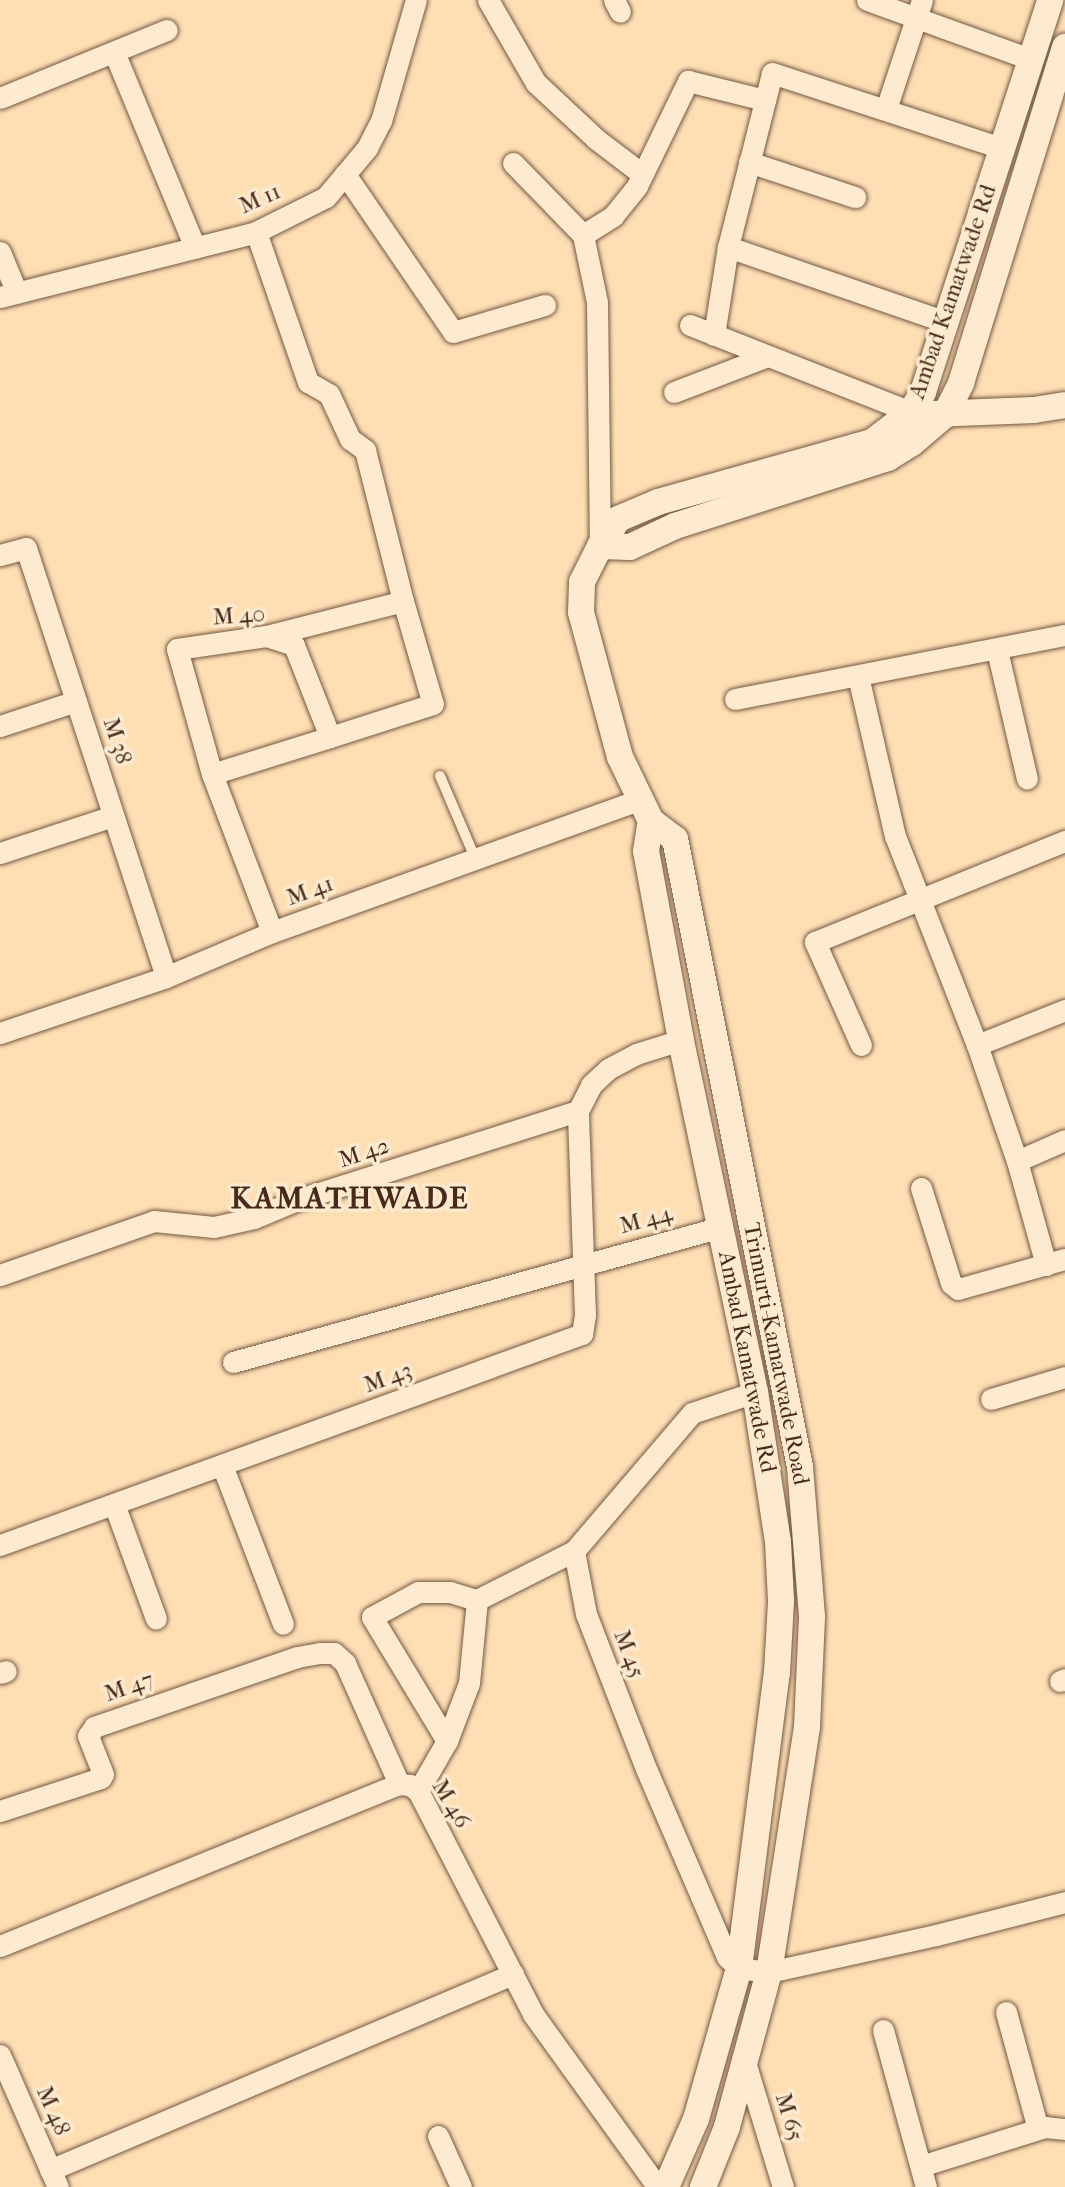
<!DOCTYPE html>
<style>
body{margin:0}
#map{position:relative;width:1065px;height:2187px;overflow:hidden;background:#fedfb4;font-family:"IM FELL French Canon",serif}
div>[style]{position:absolute}
.roads{filter:drop-shadow(0 0 2px #755742) drop-shadow(0 0 2px #755742)}
.service>*{height:10px;margin:-5px;padding:0 5px;transform-origin:5px;border-radius:5px;background:#feeace}
.minor>*{height:21px;margin:-10.5px;padding:0 10.5px;transform-origin:10.5px;border-radius:10.5px;background:#feeace}
.tertiary>*{height:26px;margin:-13px;padding:0 13px;transform-origin:13px;border-radius:13px;background:#feeace}
span{translate:-50% -50%;white-space:nowrap;text-align:center;line-height:1.15;-webkit-text-stroke:7px #feeace;paint-order:stroke}
.street-label{font-size:23px;color:#472a1c}
.district-label{font-size:30px;color:#472a1c;font-weight:700;letter-spacing:2px}
</style>
<div id="map">
<div class="roads">
<div class="service">
<div style="left:440px;top:776px;width:91px;rotate:66.8deg"></div>
</div>
<div class="minor">
<div style="left:488px;top:0;width:96px;rotate:60deg"></div>
<div style="left:536px;top:83px;width:82px;rotate:43deg"></div>
<div style="left:596px;top:139px;width:58px;rotate:37.3deg"></div>
<div style="left:614px;top:0;width:13px;rotate:63deg"></div>
<div style="left:867px;top:0;width:173px;rotate:19.9deg"></div>
<div style="left:114px;top:52px;width:212px;rotate:67.5deg"></div>
<div style="left:0;top:98px;width:180px;rotate:-22.2deg"></div>
<div style="left:886px;top:109px;width:115px;rotate:-71.7deg"></div>
<div style="left:749px;top:162px;width:112px;rotate:18.3deg"></div>
<div style="left:513px;top:163px;width:100px;rotate:45.8deg"></div>
<div style="left:583px;top:235px;width:36px;rotate:-32deg"></div>
<div style="left:613px;top:216px;width:38px;rotate:-51deg"></div>
<div style="left:637px;top:186px;width:117px;rotate:-64.1deg"></div>
<div style="left:688px;top:81px;width:79px;rotate:13.9deg"></div>
<div style="left:345px;top:174px;width:191px;rotate:55.6deg"></div>
<div style="left:453px;top:332px;width:96px;rotate:-16.4deg"></div>
<div style="left:256px;top:232px;width:159px;rotate:70.9deg"></div>
<div style="left:308px;top:382px;width:24px;rotate:30deg"></div>
<div style="left:329px;top:394px;width:50px;rotate:65deg"></div>
<div style="left:350px;top:439px;width:19px;rotate:36deg"></div>
<div style="left:365px;top:450px;width:156px;rotate:75.9deg"></div>
<div style="left:403px;top:601px;width:107px;rotate:73.8deg"></div>
<div style="left:433px;top:704px;width:108px;rotate:162.2deg"></div>
<div style="left:583px;top:235px;width:68px;rotate:78.2deg"></div>
<div style="left:597px;top:302px;width:244px;rotate:89.3deg"></div>
<div style="left:0;top:252px;width:44px;rotate:67.5deg"></div>
<div style="left:0;top:297px;width:264px;rotate:-14.2deg"></div>
<div style="left:256px;top:232px;width:78px;rotate:-26.6deg"></div>
<div style="left:326px;top:197px;width:64px;rotate:-50.1deg"></div>
<div style="left:367px;top:148px;width:30px;rotate:-63deg"></div>
<div style="left:381px;top:121px;width:126px;rotate:-73.9deg"></div>
<div style="left:946px;top:322px;width:231px;rotate:-161deg"></div>
<div style="left:728px;top:247px;width:179px;rotate:-75.8deg"></div>
<div style="left:772px;top:73px;width:242px;rotate:18.1deg"></div>
<div style="left:690px;top:325px;width:238px;rotate:21.5deg"></div>
<div style="left:714px;top:335px;width:89px;rotate:-81deg"></div>
<div style="left:674px;top:392px;width:97px;rotate:-21deg"></div>
<div style="left:0;top:555px;width:27px;rotate:-15deg"></div>
<div style="left:26px;top:548px;width:451px;rotate:71.9deg"></div>
<div style="left:266px;top:636px;width:141px;rotate:-14.3deg"></div>
<div style="left:997px;top:650px;width:132px;rotate:76.9deg"></div>
<div style="left:858px;top:676px;width:164px;rotate:77deg"></div>
<div style="left:895px;top:836px;width:225px;rotate:68.6deg"></div>
<div style="left:977px;top:1045px;width:123px;rotate:71deg"></div>
<div style="left:1017px;top:1161px;width:52px;rotate:-23.6deg"></div>
<div style="left:735px;top:699px;width:336px;rotate:-11deg"></div>
<div style="left:0;top:726px;width:80px;rotate:-18.2deg"></div>
<div style="left:212px;top:774px;width:124px;rotate:-17.4deg"></div>
<div style="left:330px;top:737px;width:99px;rotate:-111.4deg"></div>
<div style="left:294px;top:645px;width:29px;rotate:-162deg"></div>
<div style="left:266px;top:636px;width:90px;rotate:171.7deg"></div>
<div style="left:177px;top:649px;width:130px;rotate:74.4deg"></div>
<div style="left:212px;top:774px;width:169px;rotate:69.2deg"></div>
<div style="left:0;top:853px;width:119px;rotate:-18.1deg"></div>
<div style="left:0;top:1033px;width:175px;rotate:-18.6deg"></div>
<div style="left:166px;top:977px;width:115px;rotate:-23deg"></div>
<div style="left:272px;top:932px;width:390px;rotate:-19.8deg"></div>
<div style="left:861px;top:1045px;width:113px;rotate:-114.1deg"></div>
<div style="left:815px;top:942px;width:270px;rotate:-22deg"></div>
<div style="left:977px;top:1045px;width:95px;rotate:-21.7deg"></div>
<div style="left:1017px;top:1161px;width:108px;rotate:74.4deg"></div>
<div style="left:921px;top:1188px;width:100px;rotate:72.5deg"></div>
<div style="left:951px;top:1283px;width:9px;rotate:41deg"></div>
<div style="left:958px;top:1289px;width:111px;rotate:-15.7deg"></div>
<div style="left:0;top:1275px;width:163px;rotate:-19.3deg"></div>
<div style="left:154px;top:1221px;width:60px;rotate:5.7deg"></div>
<div style="left:214px;top:1227px;width:41px;rotate:-12.7deg"></div>
<div style="left:254px;top:1218px;width:47px;rotate:-22.7deg"></div>
<div style="left:297px;top:1200px;width:295px;rotate:-17.6deg"></div>
<div style="left:578px;top:1111px;width:29px;rotate:-63deg"></div>
<div style="left:591px;top:1085px;width:23px;rotate:-43deg"></div>
<div style="left:608px;top:1069px;width:32px;rotate:-28deg"></div>
<div style="left:636px;top:1054px;width:47px;rotate:-17.3deg"></div>
<div style="left:233px;top:1362px;width:506px;rotate:-15.46deg"></div>
<div style="left:755px;top:1392px;width:66px;rotate:161.6deg"></div>
<div style="left:692px;top:1413px;width:182px;rotate:130.5deg"></div>
<div style="left:574px;top:1551px;width:64px;rotate:79.2deg"></div>
<div style="left:586px;top:1614px;width:168px;rotate:68.8deg"></div>
<div style="left:647px;top:1771px;width:202px;rotate:66.7deg"></div>
<div style="left:727px;top:1957px;width:16px;rotate:43deg"></div>
<div style="left:739px;top:1968px;width:30px;rotate:8deg"></div>
<div style="left:769px;top:1972px;width:171px;rotate:-12.5deg"></div>
<div style="left:936px;top:1935px;width:133px;rotate:-14.3deg"></div>
<div style="left:991px;top:1399px;width:77px;rotate:-16.6deg"></div>
<div style="left:222px;top:1465px;width:170px;rotate:69deg"></div>
<div style="left:114px;top:1504px;width:122px;rotate:69.9deg"></div>
<div style="left:0;top:1545px;width:619px;rotate:-19.93deg"></div>
<div style="left:582px;top:1334px;width:19px;rotate:-81deg"></div>
<div style="left:585px;top:1315px;width:204px;rotate:-92deg"></div>
<div style="left:477px;top:1600px;width:83px;rotate:95.5deg"></div>
<div style="left:469px;top:1683px;width:62px;rotate:110.8deg"></div>
<div style="left:447px;top:1741px;width:145px;rotate:-121.2deg"></div>
<div style="left:372px;top:1617px;width:52px;rotate:-28.5deg"></div>
<div style="left:418px;top:1592px;width:32px"></div>
<div style="left:450px;top:1592px;width:28px;rotate:17deg"></div>
<div style="left:477px;top:1600px;width:109px;rotate:-26.8deg"></div>
<div style="left:0;top:1673px;width:6px;rotate:-18deg"></div>
<div style="left:1060px;top:1681px;width:5px;rotate:-22deg"></div>
<div style="left:418px;top:1791px;width:58px;rotate:-59.9deg"></div>
<div style="left:0;top:1811px;width:106px;rotate:-18.1deg"></div>
<div style="left:101px;top:1778px;width:4px;rotate:-63deg"></div>
<div style="left:103px;top:1774px;width:41px;rotate:-111.5deg"></div>
<div style="left:88px;top:1736px;width:11px;rotate:-56deg"></div>
<div style="left:94px;top:1727px;width:215px;rotate:-19deg"></div>
<div style="left:297px;top:1657px;width:23px;rotate:-10deg"></div>
<div style="left:320px;top:1653px;width:14px"></div>
<div style="left:334px;top:1653px;width:15px;rotate:42deg"></div>
<div style="left:345px;top:1663px;width:133px;rotate:65.9deg"></div>
<div style="left:0;top:1946px;width:431px;rotate:-22.1deg"></div>
<div style="left:399px;top:1784px;width:11px;rotate:5deg"></div>
<div style="left:410px;top:1785px;width:10px;rotate:37deg"></div>
<div style="left:418px;top:1791px;width:251px;rotate:62.7deg"></div>
<div style="left:533px;top:2014px;width:213px;rotate:54.2deg"></div>
<div style="left:1006px;top:2012px;width:121px;rotate:74.7deg"></div>
<div style="left:883px;top:2030px;width:163px;rotate:74.7deg"></div>
<div style="left:0;top:2055px;width:144px;rotate:66.3deg"></div>
<div style="left:745px;top:2062px;width:131px;rotate:73.1deg"></div>
<div style="left:438px;top:2136px;width:56px;rotate:65.7deg"></div>
<div style="left:921px;top:2166px;width:130px;rotate:-17.5deg"></div>
<div style="left:1045px;top:2127px;width:20px;rotate:6deg"></div>
<div style="left:50px;top:2170px;width:503px;rotate:-22.94deg"></div>
</div>
<div class="tertiary">
<div style="left:931px;top:414px;width:103px;rotate:-2.2deg"></div>
<div style="left:1034px;top:410px;width:31px;rotate:-9deg"></div>
<div style="left:600px;top:546px;width:30px;rotate:2deg"></div>
<div style="left:630px;top:547px;width:50px;rotate:-25deg"></div>
<div style="left:675px;top:526px;width:224px;rotate:-17.7deg"></div>
<div style="left:888px;top:458px;width:28px;rotate:-32deg"></div>
<div style="left:912px;top:443px;width:43px;rotate:-40.3deg"></div>
<div style="left:945px;top:415px;width:36px;rotate:-63deg"></div>
<div style="left:961px;top:383px;width:352px;rotate:-72.8deg"></div>
<div style="left:651px;top:821px;width:30px;rotate:37deg"></div>
<div style="left:675px;top:839px;width:640px;rotate:78.74deg"></div>
<div style="left:800px;top:1467px;width:150px;rotate:85.4deg"></div>
<div style="left:812px;top:1617px;width:110px;rotate:92.6deg"></div>
<div style="left:807px;top:1727px;width:248px;rotate:98.8deg"></div>
<div style="left:769px;top:1972px;width:161px;rotate:105.2deg"></div>
<div style="left:727px;top:2127px;width:65px;rotate:111.8deg"></div>
<div style="left:666px;top:2187px;width:74px;rotate:-66.2deg"></div>
<div style="left:696px;top:2119px;width:157px;rotate:-74.1deg"></div>
<div style="left:739px;top:1968px;width:297px;rotate:-82.7deg"></div>
<div style="left:777px;top:1673px;width:72px;rotate:-86.8deg"></div>
<div style="left:781px;top:1601px;width:59px;rotate:-92.9deg"></div>
<div style="left:778px;top:1542px;width:152px;rotate:-98.7deg"></div>
<div style="left:755px;top:1392px;width:360px;rotate:-101.9deg"></div>
<div style="left:681px;top:1040px;width:192px;rotate:-100.5deg"></div>
<div style="left:646px;top:851px;width:30px;rotate:-81deg"></div>
<div style="left:651px;top:821px;width:71px;rotate:-115.8deg"></div>
<div style="left:620px;top:757px;width:150px;rotate:-105.1deg"></div>
<div style="left:581px;top:612px;width:30px;rotate:-88deg"></div>
<div style="left:582px;top:582px;width:40px;rotate:-63.4deg"></div>
<div style="left:600px;top:546px;width:32px;rotate:-56deg"></div>
<div style="left:618px;top:519px;width:43px;rotate:-23deg"></div>
<div style="left:658px;top:502px;width:222px;rotate:-15.7deg"></div>
<div style="left:872px;top:442px;width:49px;rotate:-37.6deg"></div>
<div style="left:911px;top:412px;width:23px;rotate:-59deg"></div>
<div style="left:923px;top:392px;width:412px;rotate:-72deg"></div>
</div>
</div>
<div class="street-label">
<span style="left:260px;top:199px;rotate:-24deg">M 11</span>
<span style="left:953px;top:292px;rotate:-71deg">Ambad Kamatwade Rd</span>
<span style="left:239px;top:616px;rotate:-4deg">M 40</span>
<span style="left:117px;top:741px;rotate:72deg">M 38</span>
<span style="left:310px;top:891px;rotate:-20deg">M 41</span>
<span style="left:364px;top:1153px;rotate:-18deg">M 42</span>
<span style="left:646px;top:1220px;rotate:-15deg">M 44</span>
<span style="left:776px;top:1354px;rotate:79deg">Trimurti-Kamatwade Road</span>
<span style="left:747px;top:1362px;rotate:79deg">Ambad Kamatwade Rd</span>
<span style="left:388px;top:1378px;rotate:-20deg">M 43</span>
<span style="left:629px;top:1654px;rotate:69deg">M 45</span>
<span style="left:129px;top:1687px;rotate:-19deg">M 47</span>
<span style="left:451px;top:1804px;rotate:59deg">M 46</span>
<span style="left:53px;top:2111px;rotate:66deg">M 48</span>
<span style="left:789px;top:2117px;rotate:73deg">M 65</span>
</div>
<div class="district-label">
<span style="left:350px;top:1199px">KAMATHWADE</span>
</div>
</div>
